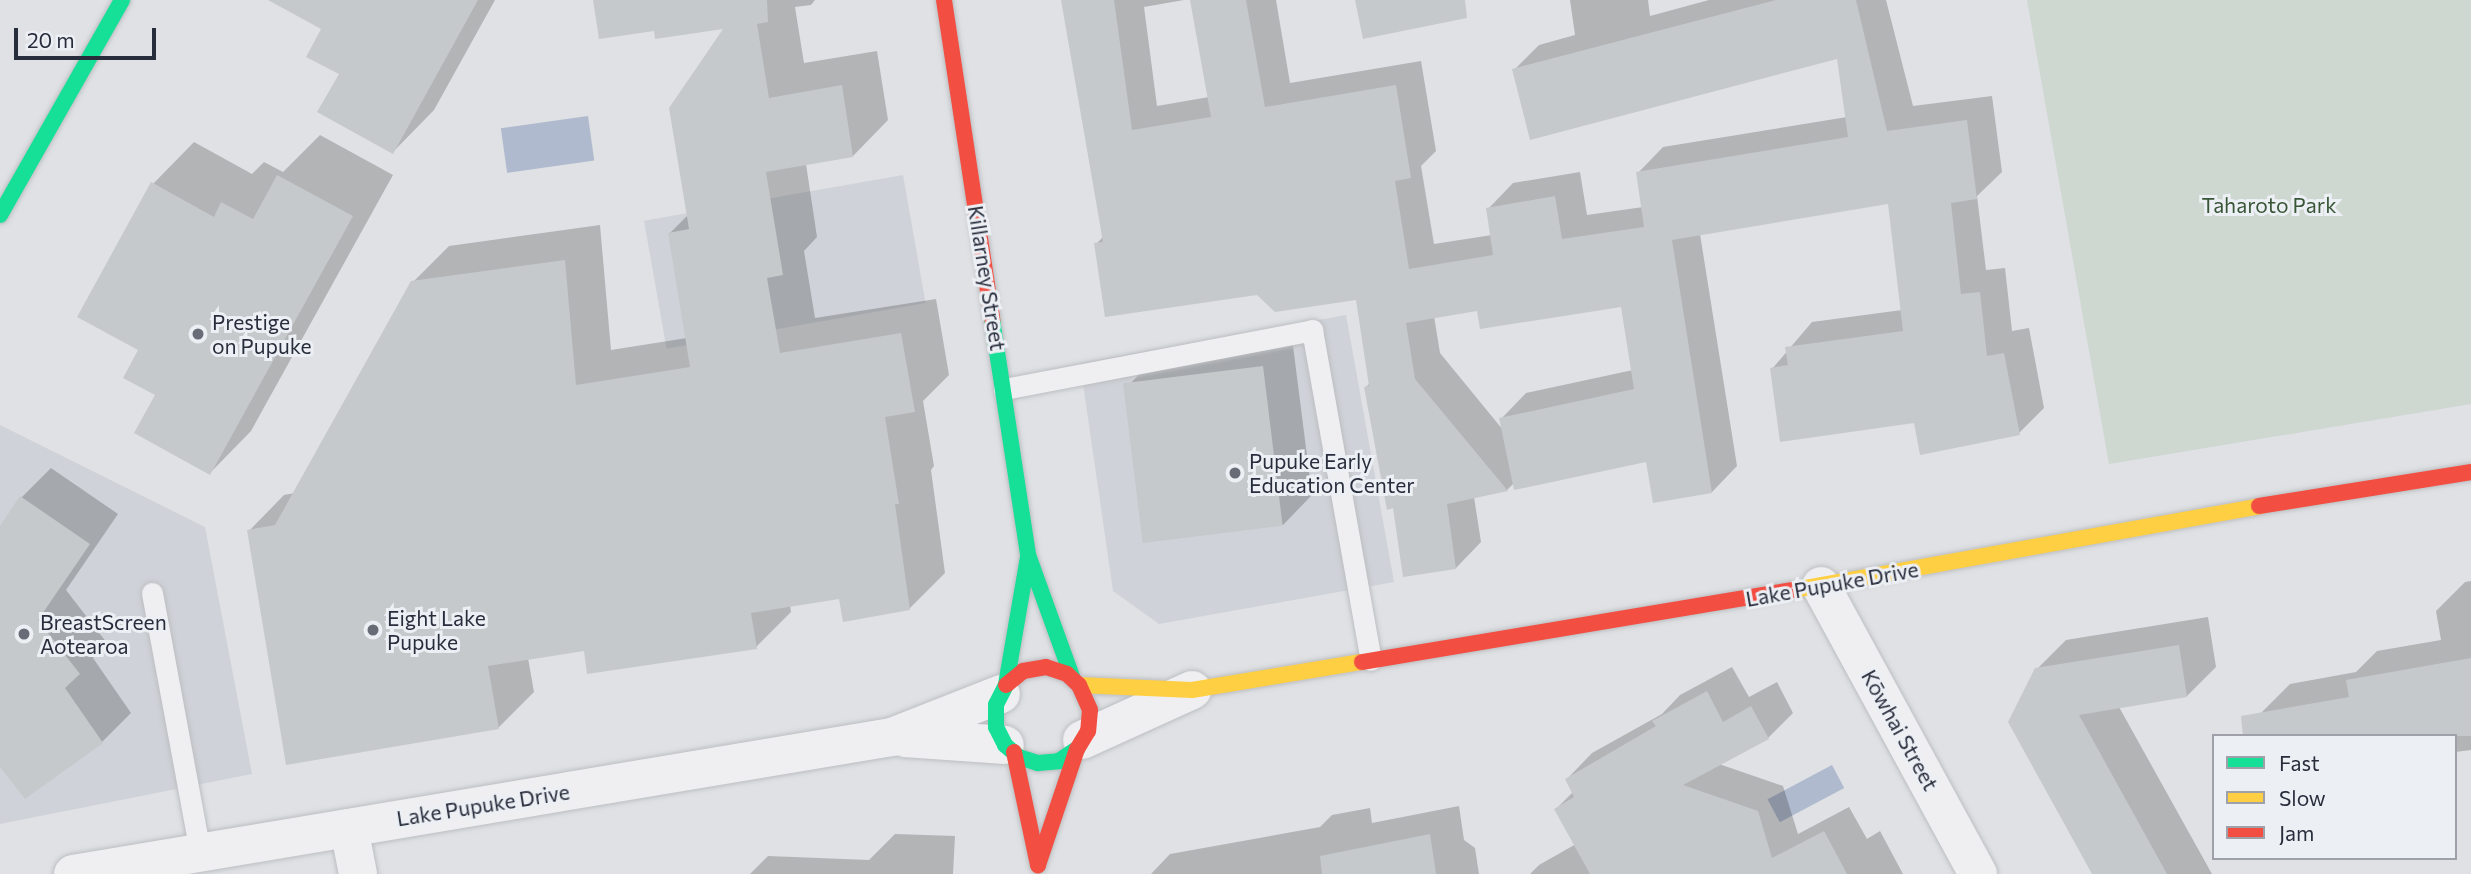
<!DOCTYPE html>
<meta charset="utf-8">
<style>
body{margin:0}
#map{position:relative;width:2471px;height:874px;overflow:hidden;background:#dfe1e4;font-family:Commissioner,sans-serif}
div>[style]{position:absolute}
.built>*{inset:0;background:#cfd2d8;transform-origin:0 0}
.green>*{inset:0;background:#ced7d0}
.water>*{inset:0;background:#afbace;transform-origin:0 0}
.shadow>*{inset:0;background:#0003}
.building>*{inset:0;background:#c6c9cc;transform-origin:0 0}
.roads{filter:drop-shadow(0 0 2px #bcbec1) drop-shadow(0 0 2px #bcbec1)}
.lane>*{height:21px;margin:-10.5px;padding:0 10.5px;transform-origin:10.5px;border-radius:10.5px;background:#efeff1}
.street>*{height:38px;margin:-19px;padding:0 19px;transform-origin:19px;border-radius:19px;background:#efeff1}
.fast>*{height:16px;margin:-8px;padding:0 8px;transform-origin:8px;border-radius:8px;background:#16e098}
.slow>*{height:16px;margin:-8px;padding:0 8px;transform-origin:8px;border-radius:8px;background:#ffcf43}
.jam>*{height:16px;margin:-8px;padding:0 8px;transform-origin:8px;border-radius:8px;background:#f24e42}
.dots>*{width:19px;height:19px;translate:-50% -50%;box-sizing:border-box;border:4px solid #eceff4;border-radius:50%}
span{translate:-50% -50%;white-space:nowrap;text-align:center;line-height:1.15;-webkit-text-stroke:6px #eceff4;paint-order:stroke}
.park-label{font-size:21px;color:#385636}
.street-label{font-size:21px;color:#282d3c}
.poi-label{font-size:21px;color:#282d3c}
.left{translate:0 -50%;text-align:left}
.legend{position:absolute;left:2212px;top:734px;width:245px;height:126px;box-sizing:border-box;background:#eceff4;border:2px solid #9ea1aa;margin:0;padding:9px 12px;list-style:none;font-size:21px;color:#282d3c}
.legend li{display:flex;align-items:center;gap:14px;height:35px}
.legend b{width:35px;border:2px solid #9ea1aa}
.scale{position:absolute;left:14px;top:28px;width:142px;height:32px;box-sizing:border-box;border:4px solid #282d3c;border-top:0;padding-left:9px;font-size:21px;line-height:24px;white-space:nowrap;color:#282d3c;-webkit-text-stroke:5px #eceff4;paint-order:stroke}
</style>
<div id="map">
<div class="built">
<div style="left:903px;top:175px;width:130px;height:263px;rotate:80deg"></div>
<div style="clip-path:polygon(1346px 315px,1394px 582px,1159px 624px,1113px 591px,1080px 363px)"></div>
<div style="clip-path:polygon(0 425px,205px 527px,252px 774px,0 824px)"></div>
</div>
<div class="green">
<div style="clip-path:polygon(2027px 0,2471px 0,2471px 404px,2109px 464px)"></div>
</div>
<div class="water">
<div style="left:588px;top:116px;width:45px;height:88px;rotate:82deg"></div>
<div style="left:1832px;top:765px;width:26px;height:73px;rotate:62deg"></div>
</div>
<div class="shadow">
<div style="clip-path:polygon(271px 0,495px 0,434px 110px,393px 152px,341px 73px,323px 29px)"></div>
<div style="clip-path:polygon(595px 0,815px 0,811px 5px,795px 7px,804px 63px,877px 51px,888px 120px,853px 156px,806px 164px,817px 237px,804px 251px,815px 318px,936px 299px,949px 375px,923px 401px,934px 466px,931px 470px,945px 573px,909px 609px,840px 597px,790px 605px,791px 612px,756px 647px,585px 649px,528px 658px,534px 692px,498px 728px,249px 531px,284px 495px,295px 493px,413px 282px,449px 246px,600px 225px,611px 350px,687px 338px,670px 233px,688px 215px,726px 27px,655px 29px)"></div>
<div style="clip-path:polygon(evenodd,1063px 0,1184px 0,1144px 7px,1157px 106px,1209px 97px,1192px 0,1276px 0,1290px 83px,1421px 61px,1436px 151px,1421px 166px,1434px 244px,1492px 235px,1488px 209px,1513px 183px,1580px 172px,1587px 215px,1643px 207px,1638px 173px,1663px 147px,1847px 117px,1839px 57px,1514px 70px,1539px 45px,1575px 35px,1570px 0,1648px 0,1650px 16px,1709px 0,1886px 0,1913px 106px,1992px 96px,2002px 172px,1977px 196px,1986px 270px,2005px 268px,2012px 331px,2029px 328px,2044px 408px,2019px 433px,1915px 421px,1772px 369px,1812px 322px,1902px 310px,1890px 202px,1700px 234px,1737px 466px,1712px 492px,1648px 460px,1514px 483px,1507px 490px,1474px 497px,1481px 542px,1456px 568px,1395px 506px,1366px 387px,1371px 382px,1357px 298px,1257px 293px,1096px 244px,1104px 236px,1063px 0,1623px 305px,1633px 370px,1526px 393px,1501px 419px,1503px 430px,1440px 353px,1434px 316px,1478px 309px,1623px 305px)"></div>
<div style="clip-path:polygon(320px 135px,393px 175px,251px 431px,210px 473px,158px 394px,140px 350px,153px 184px,194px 142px,252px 174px,264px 162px,283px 172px)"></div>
<div style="clip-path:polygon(1292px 338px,1312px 495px,1283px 525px,1126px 388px,1155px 358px)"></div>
<div style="clip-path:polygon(51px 468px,118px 514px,66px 590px,107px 643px,93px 658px,131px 713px,102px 742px,0 764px,0 529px,22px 497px)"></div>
<div style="clip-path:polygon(2471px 581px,2471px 750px,2455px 752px,2455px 736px,2261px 713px,2290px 684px,2356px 672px,2377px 651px,2441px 640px,2436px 611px,2465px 582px)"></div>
<div style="clip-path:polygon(2208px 617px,2216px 667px,2187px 696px,2119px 707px,2212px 874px,2094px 874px,2036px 670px,2066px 640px)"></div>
<div style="clip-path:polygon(1732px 667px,1749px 697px,1777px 682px,1793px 713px,1768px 738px,1719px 764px,1783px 786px,1798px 834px,1849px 807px,1867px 839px,1880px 831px,1903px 874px,1530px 874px,1539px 865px,1576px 844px,1556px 809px,1574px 791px,1567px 779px,1592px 753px,1662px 714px,1680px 695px)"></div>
<div style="clip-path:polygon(1459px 806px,1464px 840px,1475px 848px,1479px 874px,1151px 874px,1170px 854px,1320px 827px,1332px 815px,1370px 808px,1372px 823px)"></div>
<div style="clip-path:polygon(895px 834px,955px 836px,953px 874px,750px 874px,768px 856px,869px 860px)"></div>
</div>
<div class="building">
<div style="clip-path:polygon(268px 0,478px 0,393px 154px,317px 112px,339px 74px,306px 57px,321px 29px)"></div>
<div style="clip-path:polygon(593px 0,767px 0,768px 22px,757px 24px,769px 98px,842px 85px,853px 157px,766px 172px,783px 275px,767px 278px,780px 353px,901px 333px,915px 412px,885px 417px,899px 504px,895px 504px,910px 610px,843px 622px,839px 599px,751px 613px,757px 649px,587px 674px,584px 651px,488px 666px,499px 729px,286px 765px,247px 530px,275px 525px,411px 281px,565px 260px,576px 385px,690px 367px,668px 233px,689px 229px,669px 108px,723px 29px,655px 39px,654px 31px,599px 39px)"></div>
<div style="clip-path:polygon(1061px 0,1114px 0,1132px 130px,1211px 117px,1190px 0,1246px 0,1265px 107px,1396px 85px,1411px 178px,1395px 181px,1409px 269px,1493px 255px,1486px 208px,1555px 196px,1562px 239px,1644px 227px,1636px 172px,1848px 137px,1837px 59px,1530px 140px,1512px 69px,1776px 0,1856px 0,1887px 131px,1967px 120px,1977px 199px,1951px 203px,1961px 294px,1980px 292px,1987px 356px,2004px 353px,2020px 435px,1920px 455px,1914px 423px,1780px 442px,1770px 368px,1788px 365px,1785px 347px,1903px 331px,1888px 204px,1672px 240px,1712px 493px,1653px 503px,1646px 462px,1514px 490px,1499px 418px,1634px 389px,1621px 307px,1480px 329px,1477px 311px,1406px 323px,1415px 379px,1508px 491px,1447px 504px,1456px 569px,1403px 577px,1393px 508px,1387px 510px,1364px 387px,1369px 386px,1356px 300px,1275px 312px,1257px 295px,1105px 317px,1094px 243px,1103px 242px)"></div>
<div style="clip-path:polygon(1355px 0,1465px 0,1467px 18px,1363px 39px)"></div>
<div style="clip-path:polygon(277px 175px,353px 216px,210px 475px,134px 433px,155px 395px,123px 378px,138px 350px,77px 317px,151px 182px,214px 217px,221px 202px,253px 219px)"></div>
<div style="left:1263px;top:366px;width:161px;height:141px;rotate:83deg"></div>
<div style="clip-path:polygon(20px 496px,90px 544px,38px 620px,80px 674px,65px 688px,103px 743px,25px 799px,0 767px,0 526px)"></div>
<div style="clip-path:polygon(2179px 645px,2187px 697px,2079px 715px,2167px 874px,2092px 874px,2008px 722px,2035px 668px)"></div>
<div style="clip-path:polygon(2471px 658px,2471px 736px,2243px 736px,2241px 716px,2349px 697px,2346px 680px)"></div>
<div style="clip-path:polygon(1707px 691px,1723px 722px,1751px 706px,1769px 739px,1683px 785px,1758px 811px,1772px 858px,1824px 831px,1847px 874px,1590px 874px,1554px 809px,1574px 797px,1565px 779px,1656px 726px,1652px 721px)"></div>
<div style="clip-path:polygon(1430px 834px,1436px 874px,1322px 874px,1320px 856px)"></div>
</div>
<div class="roads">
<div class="lane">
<div style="left:1004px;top:389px;width:314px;rotate:-10.8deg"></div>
<div style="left:1312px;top:330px;width:335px;rotate:79.9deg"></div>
<div style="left:152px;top:593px;width:264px;rotate:79.5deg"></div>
</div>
<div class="street">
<div style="left:1821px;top:586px;width:328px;rotate:61.4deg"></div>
<div style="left:905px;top:738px;width:100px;rotate:4deg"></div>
<div style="left:1082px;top:740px;width:121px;rotate:-24.4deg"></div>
<div style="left:349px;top:828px;width:47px;rotate:78.9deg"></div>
<div style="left:73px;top:874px;width:830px;rotate:-9.5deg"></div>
<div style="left:892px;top:737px;width:117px;rotate:-21.5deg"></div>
</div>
<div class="fast">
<div style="left:0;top:215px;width:247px;rotate:-60.4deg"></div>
<div style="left:992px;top:319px;width:239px;rotate:81.3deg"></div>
<div style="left:1028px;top:555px;width:132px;rotate:70.1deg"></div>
<div style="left:1028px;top:557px;width:130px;rotate:99.8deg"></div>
<div style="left:1006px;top:685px;width:22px;rotate:117deg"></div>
<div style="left:996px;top:705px;width:22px;rotate:90deg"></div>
<div style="left:996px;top:727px;width:20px;rotate:63deg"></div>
<div style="left:1005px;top:745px;width:18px;rotate:41deg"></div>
<div style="left:1019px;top:757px;width:20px;rotate:18deg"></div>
<div style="left:1038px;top:763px;width:21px;rotate:-5deg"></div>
<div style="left:1059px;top:761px;width:22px;rotate:-34deg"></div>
</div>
<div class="slow">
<div style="left:1794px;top:590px;width:473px;rotate:-10.2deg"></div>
<div style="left:1079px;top:685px;width:113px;rotate:2.5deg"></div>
<div style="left:1192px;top:690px;width:172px;rotate:-9.4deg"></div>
</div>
<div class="jam">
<div style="left:944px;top:0;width:323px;rotate:81.4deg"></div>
<div style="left:2259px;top:506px;width:215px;rotate:-9.1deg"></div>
<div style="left:1362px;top:662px;width:438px;rotate:-9.5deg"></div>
<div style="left:1006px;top:685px;width:22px;rotate:-39deg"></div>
<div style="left:1023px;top:671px;width:23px;rotate:-10deg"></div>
<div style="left:1046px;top:667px;width:22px;rotate:18deg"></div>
<div style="left:1067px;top:674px;width:16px;rotate:43deg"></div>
<div style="left:1079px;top:685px;width:27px;rotate:66deg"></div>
<div style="left:1090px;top:710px;width:21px;rotate:95deg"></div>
<div style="left:1088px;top:731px;width:21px;rotate:121deg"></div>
<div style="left:1077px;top:749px;width:122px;rotate:108.6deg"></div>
<div style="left:1014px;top:752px;width:116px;rotate:78deg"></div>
</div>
</div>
<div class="dots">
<div style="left:198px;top:334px;background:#686c77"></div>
<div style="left:1235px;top:473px;background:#686c77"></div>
<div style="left:373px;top:630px;background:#686c77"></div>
<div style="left:24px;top:634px;background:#686c77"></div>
</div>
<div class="park-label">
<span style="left:2269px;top:205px">Taharoto Park</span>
</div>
<div class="street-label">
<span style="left:987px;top:278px;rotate:81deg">Killarney Street</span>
<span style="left:1832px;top:584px;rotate:-10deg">Lake Pupuke Drive</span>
<span style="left:1900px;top:730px;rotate:61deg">Kōwhai Street</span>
<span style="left:483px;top:805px;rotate:-9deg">Lake Pupuke Drive</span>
</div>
<div class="poi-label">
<span class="left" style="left:212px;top:334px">Prestige<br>on Pupuke</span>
<span class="left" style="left:1249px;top:473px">Pupuke Early<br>Education Center</span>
<span class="left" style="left:387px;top:630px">Eight Lake<br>Pupuke</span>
<span class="left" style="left:40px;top:634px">BreastScreen<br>Aotearoa</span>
</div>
<ul class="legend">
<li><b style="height:9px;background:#16e098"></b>Fast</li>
<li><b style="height:9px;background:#ffcf43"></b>Slow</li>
<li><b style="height:9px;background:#f24e42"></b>Jam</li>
</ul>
<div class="scale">20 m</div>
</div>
